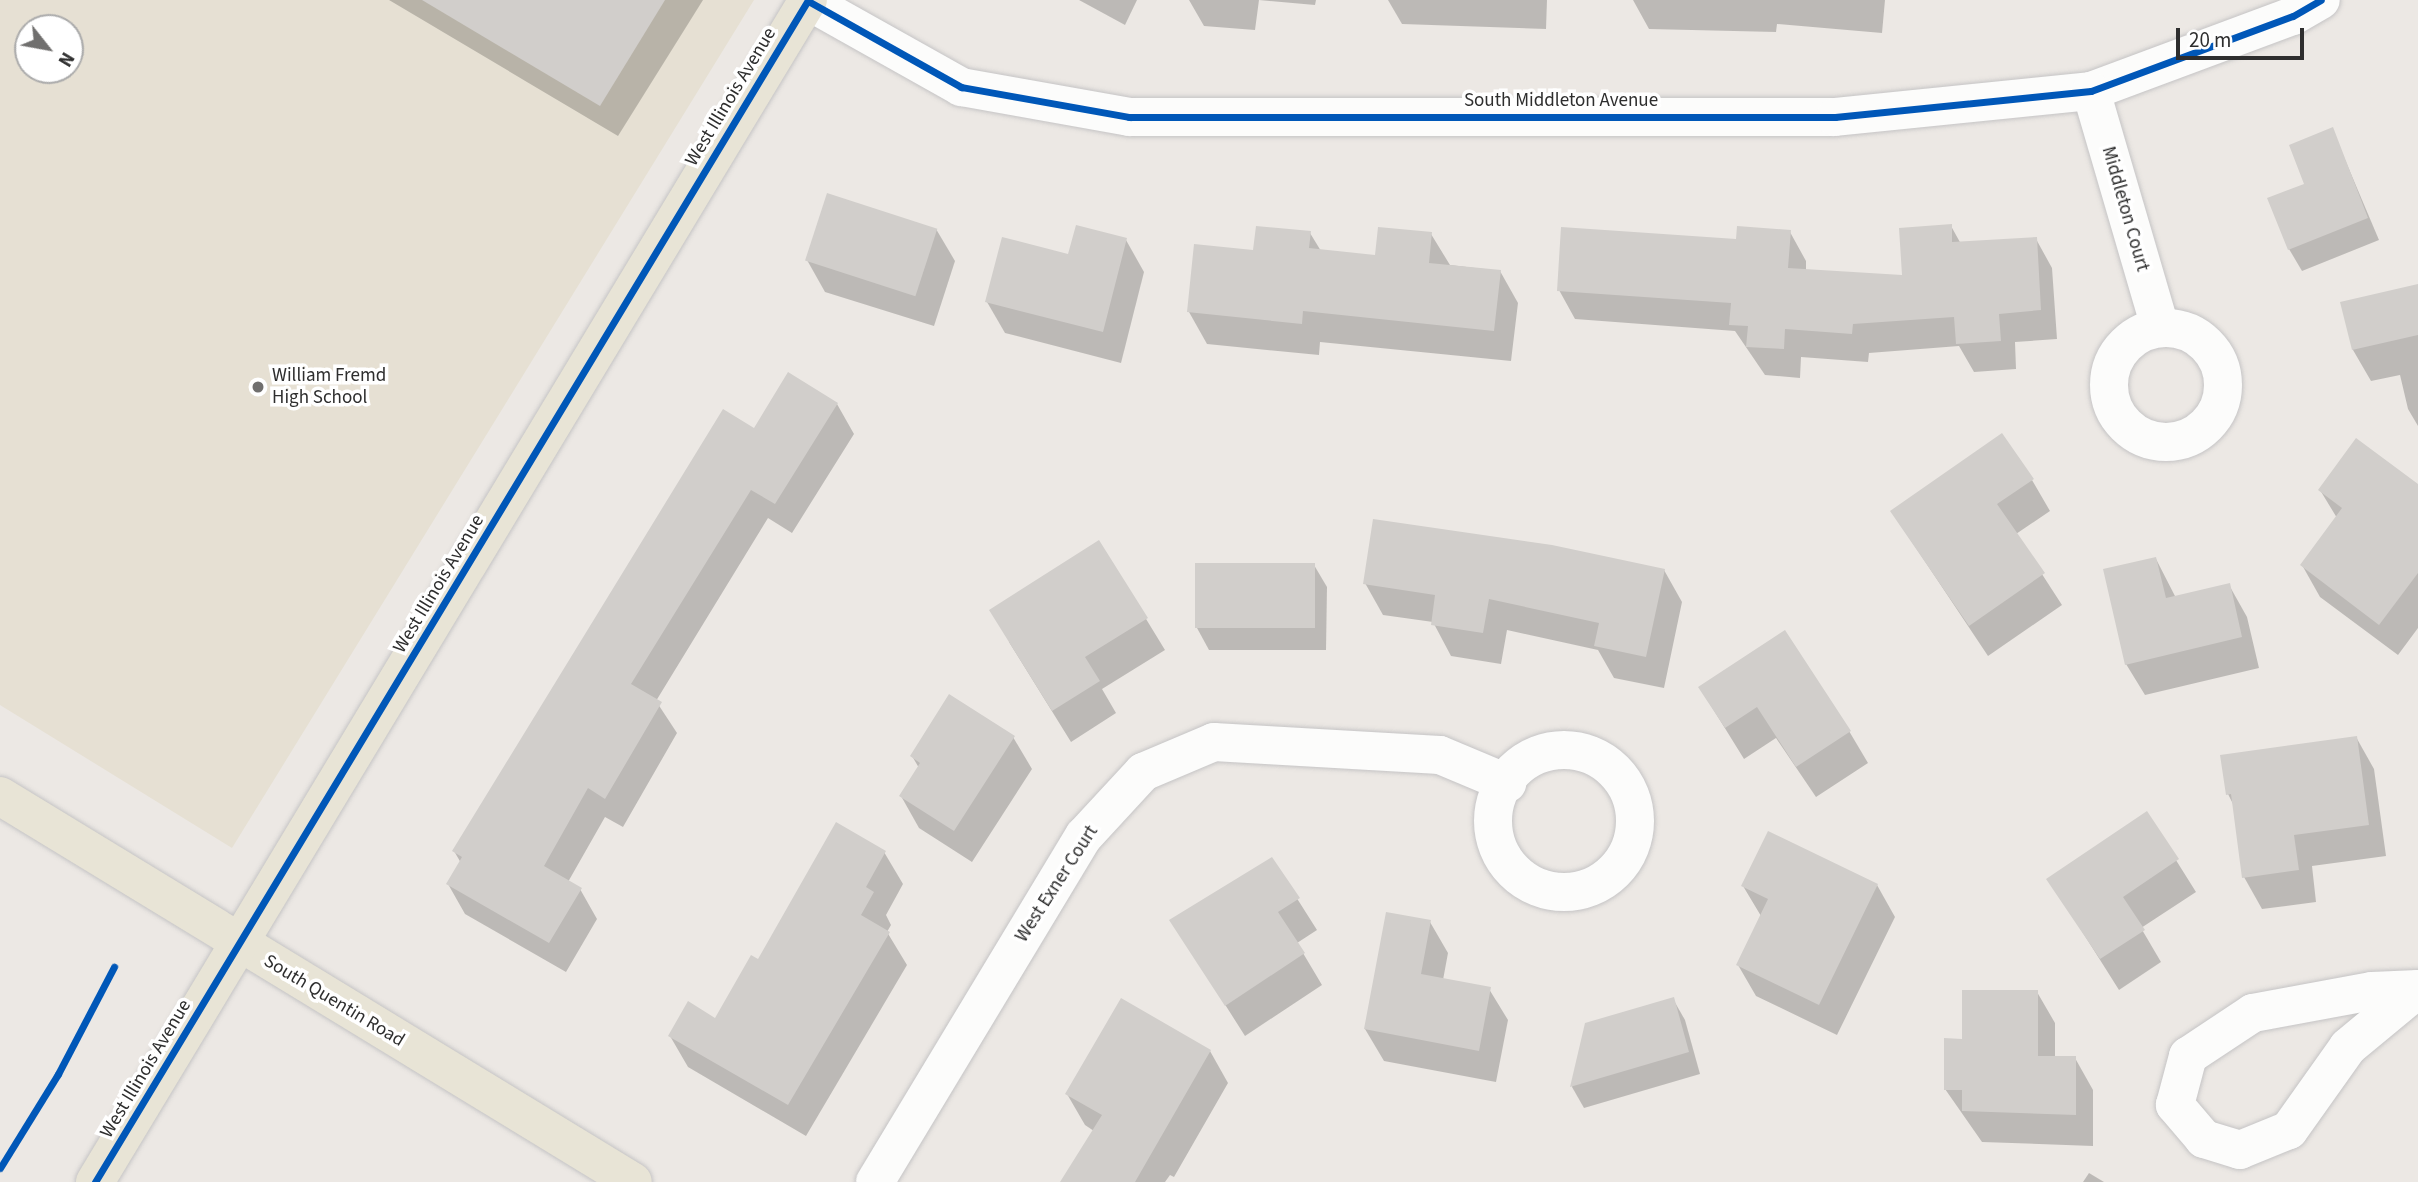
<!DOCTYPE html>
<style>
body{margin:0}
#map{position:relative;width:2418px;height:1182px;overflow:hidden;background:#ece8e4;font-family:"Source Sans 3",sans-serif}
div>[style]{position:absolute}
.education>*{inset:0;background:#e6e0d3}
.shadow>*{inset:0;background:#0003}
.building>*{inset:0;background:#d1cecb;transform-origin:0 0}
.roads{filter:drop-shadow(0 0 2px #c5c4c5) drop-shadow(0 0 2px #c5c4c5)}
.minor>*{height:38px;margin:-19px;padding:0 19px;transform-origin:19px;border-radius:19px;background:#fcfcfb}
.minor>.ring{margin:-19px;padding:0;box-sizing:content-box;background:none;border:38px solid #fcfcfb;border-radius:50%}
.major>*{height:38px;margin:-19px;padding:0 19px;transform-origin:19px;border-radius:19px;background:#e8e4d6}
.cycleway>*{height:7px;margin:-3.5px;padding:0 3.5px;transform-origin:3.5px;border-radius:3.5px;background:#0057b8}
.dots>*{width:19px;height:19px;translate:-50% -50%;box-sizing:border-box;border:4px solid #fff;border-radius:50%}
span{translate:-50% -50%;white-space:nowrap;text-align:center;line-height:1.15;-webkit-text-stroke:7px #fff;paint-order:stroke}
.street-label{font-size:19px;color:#2e2e2e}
.poi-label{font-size:19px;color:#2e2e2e}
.left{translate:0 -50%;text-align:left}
.north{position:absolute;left:14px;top:14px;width:70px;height:70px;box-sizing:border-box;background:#fff;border:2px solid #ababab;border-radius:50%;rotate:121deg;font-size:19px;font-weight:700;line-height:28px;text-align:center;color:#2e2e2e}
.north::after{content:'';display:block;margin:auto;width:24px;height:32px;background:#706f6e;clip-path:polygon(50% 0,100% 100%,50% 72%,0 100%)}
.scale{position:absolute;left:2176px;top:28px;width:128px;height:32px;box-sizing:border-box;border:4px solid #2e2e2e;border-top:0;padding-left:9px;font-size:21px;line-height:24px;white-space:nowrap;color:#2e2e2e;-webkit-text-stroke:5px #fff;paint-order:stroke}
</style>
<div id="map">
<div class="education">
<div style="clip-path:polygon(evenodd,0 0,754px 0,232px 848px,0 705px,0 0,28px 28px,70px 28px,70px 70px,28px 70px,28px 28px)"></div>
</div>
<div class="shadow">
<div style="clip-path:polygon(389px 0,703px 0,618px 136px)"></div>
<div style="clip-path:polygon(1079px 0,1137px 0,1125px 25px)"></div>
<div style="clip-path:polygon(1189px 0,1316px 0,1315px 5px,1259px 0,1255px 30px,1204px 26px)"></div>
<div style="clip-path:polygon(1388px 0,1547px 0,1546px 29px,1402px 24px)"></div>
<div style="clip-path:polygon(1633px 0,1885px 0,1882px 33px,1777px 24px,1776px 32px,1649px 29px)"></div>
<div style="clip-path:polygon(2332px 129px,2379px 240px,2302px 271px,2289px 249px,2306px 185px)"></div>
<div style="clip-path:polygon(1951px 226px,1961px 244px,2036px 239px,2052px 268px,2057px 339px,2015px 342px,2016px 369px,1974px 372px,1959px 346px,1869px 353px,1868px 362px,1801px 357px,1800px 378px,1765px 375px,1735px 331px,1575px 319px,1559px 290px,1737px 241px,1790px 232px,1806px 261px,1806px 271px,1904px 277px)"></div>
<div style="clip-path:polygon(936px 229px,955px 261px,934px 326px,825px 292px,807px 260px)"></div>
<div style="clip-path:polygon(1310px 233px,1321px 251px,1376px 257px,1431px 234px,1450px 265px,1500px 271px,1518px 303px,1511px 361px,1320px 342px,1319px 355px,1207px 344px,1189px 312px,1254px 252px)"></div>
<div style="clip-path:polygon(1126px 240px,1144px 272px,1121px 363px,1005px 333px,987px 302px,1069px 256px)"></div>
<div style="clip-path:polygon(2418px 285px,2418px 426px,2408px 409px,2400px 375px,2371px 381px,2353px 350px,2342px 303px)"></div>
<div style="clip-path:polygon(837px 404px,854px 434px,792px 533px,768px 518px,656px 701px,677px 733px,623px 827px,605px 817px,568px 882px,580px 889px,597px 919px,566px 972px,465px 914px,448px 884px,461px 863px,454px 851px,754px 430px)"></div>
<div style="clip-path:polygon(2032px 480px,2050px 511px,2016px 534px,2062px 605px,1988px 656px,1892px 512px)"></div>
<div style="clip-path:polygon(2418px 486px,2418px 628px,2398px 655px,2320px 597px,2302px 565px,2337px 518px,2320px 490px)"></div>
<div style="clip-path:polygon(1099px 542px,1165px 650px,1102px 689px,1116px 713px,1071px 742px,1009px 642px)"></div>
<div style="clip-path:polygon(2156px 559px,2176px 598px,2229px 585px,2247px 617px,2259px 668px,2145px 695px,2126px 664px)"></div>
<div style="clip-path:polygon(1314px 565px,1327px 587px,1326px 650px,1209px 650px,1197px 628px)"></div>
<div style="clip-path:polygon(1664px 570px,1682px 602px,1664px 688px,1614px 678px,1598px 650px,1507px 630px,1501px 664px,1451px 656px,1433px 622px,1383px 615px,1365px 583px)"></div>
<div style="clip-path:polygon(1700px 688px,1849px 731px,1868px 763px,1816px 797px,1776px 738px,1744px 759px)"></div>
<div style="clip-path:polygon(1013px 737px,1032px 769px,972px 862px,919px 828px,901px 796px,919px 768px,912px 756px)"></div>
<div style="clip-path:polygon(2356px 737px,2374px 769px,2386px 856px,2312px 866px,2316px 902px,2262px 909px,2244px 877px,2234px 806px,2228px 794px)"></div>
<div style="clip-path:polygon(2147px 814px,2196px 892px,2141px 928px,2161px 962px,2119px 990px,2049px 879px)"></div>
<div style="clip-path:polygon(884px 852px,903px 884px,886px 915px,891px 925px,887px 932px,907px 965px,806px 1136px,688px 1067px,670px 1036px,716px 1020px,759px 961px)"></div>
<div style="clip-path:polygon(1272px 859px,1317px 930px,1297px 943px,1322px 985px,1245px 1036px,1172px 921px)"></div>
<div style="clip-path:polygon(1877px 885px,1895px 917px,1837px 1035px,1756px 996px,1738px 965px,1761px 916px,1743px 886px)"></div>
<div style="clip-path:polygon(1430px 922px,1448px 953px,1443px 980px,1489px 989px,1508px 1020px,1496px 1082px,1384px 1061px,1365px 1029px)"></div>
<div style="clip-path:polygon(2037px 992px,2055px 1023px,2055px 1058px,2075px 1058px,2093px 1090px,2093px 1146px,1982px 1142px,1945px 1089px,1964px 1041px)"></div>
<div style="clip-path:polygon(1673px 999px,1685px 1020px,1700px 1074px,1584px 1108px,1572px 1087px,1586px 1025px)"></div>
<div style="clip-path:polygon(1210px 1051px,1228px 1083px,1174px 1177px,1170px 1175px,1165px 1182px,1062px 1182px,1094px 1131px,1085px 1125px,1067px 1094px)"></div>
<div style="clip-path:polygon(2089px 1173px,2104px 1182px,2083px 1182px)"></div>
</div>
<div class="building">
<div style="clip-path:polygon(422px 0,665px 0,600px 106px)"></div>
<div style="clip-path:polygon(2333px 127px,2368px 218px,2288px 250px,2267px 198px,2304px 184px,2289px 145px)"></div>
<div style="left:827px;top:193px;width:116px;height:71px;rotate:18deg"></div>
<div style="clip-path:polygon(1952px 224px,1952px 242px,2037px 237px,2041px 310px,1999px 314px,2001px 341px,1956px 344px,1954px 317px,1853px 324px,1852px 334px,1785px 329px,1784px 349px,1746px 347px,1748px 326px,1729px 325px,1731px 303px,1557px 291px,1561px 227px,1736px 239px,1737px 226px,1791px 230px,1788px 268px,1902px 275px,1899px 228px)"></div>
<div style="clip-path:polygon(1076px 225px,1127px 238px,1103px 332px,985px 302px,1002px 237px,1068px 254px)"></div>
<div style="clip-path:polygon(1256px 226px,1311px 231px,1309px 248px,1375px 255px,1378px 227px,1432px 232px,1429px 263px,1501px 270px,1494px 331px,1303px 311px,1302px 324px,1187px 312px,1194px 244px,1253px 250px)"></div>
<div style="clip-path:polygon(2418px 284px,2418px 335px,2352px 350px,2340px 302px)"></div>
<div style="clip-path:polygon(788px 372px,838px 403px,775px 504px,751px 490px,631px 684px,662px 702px,605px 799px,588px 788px,544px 866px,582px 888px,549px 943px,446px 884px,462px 857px,452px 851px,723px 409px,754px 428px)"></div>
<div style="clip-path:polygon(2002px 433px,2034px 479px,1997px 504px,2045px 573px,1969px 626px,1890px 511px)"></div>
<div style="clip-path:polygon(2356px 438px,2418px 484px,2418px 573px,2379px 625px,2300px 565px,2342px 508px,2318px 490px)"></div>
<div style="clip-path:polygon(1373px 519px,1552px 545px,1665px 569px,1646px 657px,1594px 646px,1599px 623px,1489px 599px,1483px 633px,1431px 625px,1435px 595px,1363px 584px)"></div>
<div style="clip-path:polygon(1099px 540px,1148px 618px,1085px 657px,1100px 681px,1052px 711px,989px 610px)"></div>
<div style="clip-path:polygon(2156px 557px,2166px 598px,2230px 583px,2242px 637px,2125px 665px,2103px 569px)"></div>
<div style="left:1315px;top:563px;width:65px;height:120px;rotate:90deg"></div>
<div style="clip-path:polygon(1785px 630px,1851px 731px,1796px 767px,1757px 707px,1725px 728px,1698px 687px)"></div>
<div style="clip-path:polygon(949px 694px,1015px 736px,954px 831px,899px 796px,920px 763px,910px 756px)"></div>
<div style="clip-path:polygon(2357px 736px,2369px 825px,2294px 835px,2299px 870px,2242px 878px,2231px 794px,2226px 795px,2220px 755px)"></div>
<div style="clip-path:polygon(2147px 811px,2179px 859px,2123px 897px,2145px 930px,2100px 959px,2046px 879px)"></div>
<div style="clip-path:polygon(836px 822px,886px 851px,866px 887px,874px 892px,861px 915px,890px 932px,788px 1105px,668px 1036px,688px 1001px,715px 1018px,751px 955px,758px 959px)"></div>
<div style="clip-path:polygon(1768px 831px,1878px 884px,1819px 1005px,1736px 965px,1768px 899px,1741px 886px)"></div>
<div style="clip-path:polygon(1272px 857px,1300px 898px,1278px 912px,1305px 953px,1225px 1006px,1169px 920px)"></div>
<div style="clip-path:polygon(1386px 912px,1431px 920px,1421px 974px,1491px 987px,1479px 1051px,1364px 1029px)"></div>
<div style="clip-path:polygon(1962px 990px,2038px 990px,2038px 1056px,2076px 1056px,2076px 1115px,1962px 1111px,1962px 1090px,1944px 1090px,1944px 1038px,1962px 1039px)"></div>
<div style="clip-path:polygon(1674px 997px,1689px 1052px,1570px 1087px,1585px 1023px)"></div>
<div style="clip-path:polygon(1121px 998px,1211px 1050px,1135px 1182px,1060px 1182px,1102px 1115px,1065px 1094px)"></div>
</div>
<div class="roads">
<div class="minor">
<div style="left:808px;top:1px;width:176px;rotate:29.3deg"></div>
<div style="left:961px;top:87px;width:171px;rotate:10.1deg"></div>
<div style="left:1129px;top:117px;width:706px"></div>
<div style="left:1835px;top:117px;width:257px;rotate:-5.8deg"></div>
<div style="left:2091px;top:91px;width:215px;rotate:-20.4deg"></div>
<div style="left:2293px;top:16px;width:32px;rotate:-30deg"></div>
<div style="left:2091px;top:91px;width:246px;rotate:73.7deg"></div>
<div class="ring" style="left:2109px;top:328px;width:76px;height:76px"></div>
<div class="ring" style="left:1493px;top:750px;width:104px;height:104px"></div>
<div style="left:2418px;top:989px;width:91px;rotate:140.4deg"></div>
<div style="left:2348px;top:1047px;width:102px;rotate:125.4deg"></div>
<div style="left:2289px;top:1130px;width:53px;rotate:157.8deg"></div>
<div style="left:2240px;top:1150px;width:38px;rotate:-163deg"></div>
<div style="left:2204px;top:1139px;width:45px;rotate:-130.5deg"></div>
<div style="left:2175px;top:1105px;width:51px;rotate:-75.1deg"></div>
<div style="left:2188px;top:1056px;width:78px;rotate:-33.5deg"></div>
<div style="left:2253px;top:1013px;width:121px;rotate:-10.5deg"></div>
<div style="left:2372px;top:991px;width:46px;rotate:-2.5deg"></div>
<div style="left:875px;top:1182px;width:404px;rotate:-58.9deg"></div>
<div style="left:1084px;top:836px;width:87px;rotate:-47.3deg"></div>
<div style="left:1143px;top:772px;width:77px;rotate:-22.9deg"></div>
<div style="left:1214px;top:742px;width:226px;rotate:3.3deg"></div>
<div style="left:1440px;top:755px;width:73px;rotate:22.7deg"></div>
</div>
<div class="major">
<div style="left:0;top:796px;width:741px;rotate:31.37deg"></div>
<div style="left:95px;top:1182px;width:1380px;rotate:-58.9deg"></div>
</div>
</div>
<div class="cycleway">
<div style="left:808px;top:1px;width:176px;rotate:29.3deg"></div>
<div style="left:961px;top:87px;width:171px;rotate:10.1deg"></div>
<div style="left:1129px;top:117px;width:706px"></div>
<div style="left:1835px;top:117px;width:257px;rotate:-5.8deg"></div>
<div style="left:2091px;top:91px;width:215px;rotate:-20.4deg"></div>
<div style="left:2293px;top:16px;width:32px;rotate:-30deg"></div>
<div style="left:0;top:1168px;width:110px;rotate:-58.3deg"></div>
<div style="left:58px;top:1074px;width:121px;rotate:-62.4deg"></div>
<div style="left:95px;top:1182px;width:1380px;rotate:-58.9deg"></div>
</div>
<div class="dots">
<div style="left:258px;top:387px;background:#706f6e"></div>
</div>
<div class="street-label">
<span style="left:731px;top:97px;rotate:-59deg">West Illinois Avenue</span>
<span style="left:1561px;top:101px">South Middleton Avenue</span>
<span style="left:2125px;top:209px;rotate:74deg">Middleton Court</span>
<span style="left:439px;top:584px;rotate:-59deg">West Illinois Avenue</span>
<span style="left:1057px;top:884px;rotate:-57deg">West Exner Court</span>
<span style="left:334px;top:1001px;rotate:31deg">South Quentin Road</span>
<span style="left:146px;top:1069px;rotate:-59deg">West Illinois Avenue</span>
</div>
<div class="poi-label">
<span class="left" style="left:272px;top:387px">William Fremd<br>High School</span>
</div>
<div class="north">N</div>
<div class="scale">20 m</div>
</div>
